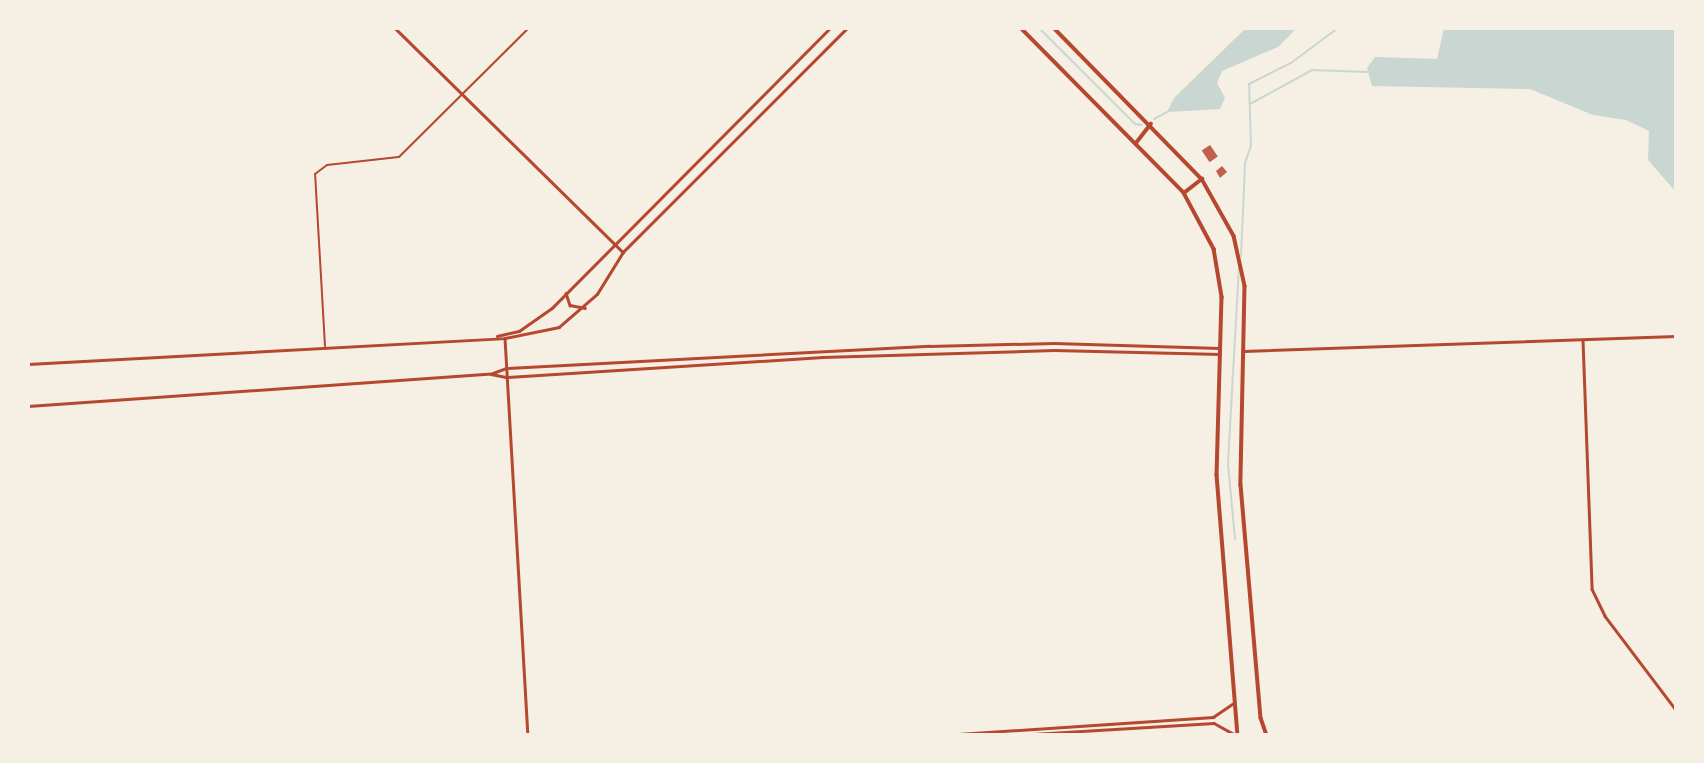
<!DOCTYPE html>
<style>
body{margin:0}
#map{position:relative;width:1704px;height:763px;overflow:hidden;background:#f6efe4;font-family:"Fira Sans",sans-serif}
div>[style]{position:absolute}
.water>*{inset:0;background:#c9d6d2}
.stream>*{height:2px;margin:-1px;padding:0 1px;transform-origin:1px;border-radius:1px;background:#c9d6d2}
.building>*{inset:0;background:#bf614a;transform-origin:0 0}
.service>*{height:2px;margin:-1px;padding:0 1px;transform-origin:1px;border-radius:1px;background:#b5482f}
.minor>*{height:2.5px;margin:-1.25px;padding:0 1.25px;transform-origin:1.25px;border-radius:1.25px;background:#b5482f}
.tertiary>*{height:3.5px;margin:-1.75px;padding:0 1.75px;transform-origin:1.75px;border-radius:1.75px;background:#b5482f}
span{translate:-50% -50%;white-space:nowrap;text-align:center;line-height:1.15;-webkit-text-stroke:7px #f6efe4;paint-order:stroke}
.frame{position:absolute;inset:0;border:30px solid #f6efe4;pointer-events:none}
</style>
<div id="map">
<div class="water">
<div style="clip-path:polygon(1246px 28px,1297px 28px,1278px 47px,1222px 71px,1217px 83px,1225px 98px,1220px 109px,1167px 112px,1174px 98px)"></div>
<div style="clip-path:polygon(1444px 28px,1676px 28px,1676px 192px,1648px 160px,1649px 131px,1626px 120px,1593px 115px,1530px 89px,1372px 86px,1367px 68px,1375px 57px,1437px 59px)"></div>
</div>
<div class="stream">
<div style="left:1039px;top:28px;width:136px;rotate:45deg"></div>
<div style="left:1135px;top:124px;width:7px;rotate:8deg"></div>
<div style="left:1379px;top:28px;width:19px"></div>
<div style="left:1250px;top:104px;width:71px;rotate:-28.7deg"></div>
<div style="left:1312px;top:70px;width:56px;rotate:2deg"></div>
<div style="left:1154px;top:119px;width:15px;rotate:-28deg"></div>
<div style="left:1241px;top:256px;width:93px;rotate:-87.5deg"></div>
<div style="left:1245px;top:163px;width:18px;rotate:-71deg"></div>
<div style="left:1251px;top:146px;width:62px;rotate:-91.8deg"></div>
<div style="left:1249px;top:84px;width:47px;rotate:-26.6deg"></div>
<div style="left:1291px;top:63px;width:59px;rotate:-36.7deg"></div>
<div style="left:1235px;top:539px;width:76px;rotate:-95.3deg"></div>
<div style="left:1228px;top:463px;width:197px;rotate:-86.8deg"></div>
</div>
<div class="building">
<div style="left:1210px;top:145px;width:14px;height:10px;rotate:56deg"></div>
<div style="clip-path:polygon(1222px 166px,1227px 172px,1220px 178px,1216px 171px)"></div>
</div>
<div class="service">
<div style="left:325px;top:346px;width:172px;rotate:-93.3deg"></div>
<div style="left:315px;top:174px;width:15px;rotate:-37deg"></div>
<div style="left:327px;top:165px;width:72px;rotate:-6.3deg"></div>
<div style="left:399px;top:157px;width:183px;rotate:-44.8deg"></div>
</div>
<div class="minor">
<div style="left:395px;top:28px;width:320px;rotate:44.5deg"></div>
<div style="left:566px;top:293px;width:13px;rotate:72deg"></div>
<div style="left:570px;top:305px;width:15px;rotate:11deg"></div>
<div style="left:497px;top:336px;width:23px;rotate:-13deg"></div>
<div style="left:519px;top:331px;width:40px;rotate:-34.9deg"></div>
<div style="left:552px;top:308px;width:395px;rotate:-45.2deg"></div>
<div style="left:505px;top:338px;width:398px;rotate:86.7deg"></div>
<div style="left:1583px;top:340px;width:249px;rotate:87.9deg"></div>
<div style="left:1592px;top:589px;width:30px;rotate:64deg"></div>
<div style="left:1605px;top:616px;width:118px;rotate:52.9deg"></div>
<div style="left:1244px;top:351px;width:432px;rotate:-2deg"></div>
<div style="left:28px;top:364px;width:478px;rotate:-3.1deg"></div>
<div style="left:505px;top:338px;width:55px;rotate:-11.5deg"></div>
<div style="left:559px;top:327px;width:50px;rotate:-41deg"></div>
<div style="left:597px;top:294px;width:49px;rotate:-58.2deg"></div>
<div style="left:623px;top:252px;width:317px;rotate:-45deg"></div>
<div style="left:493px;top:373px;width:14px;rotate:-21deg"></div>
<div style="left:506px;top:368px;width:424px;rotate:-3deg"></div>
<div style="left:929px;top:346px;width:125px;rotate:-1.4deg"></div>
<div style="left:1054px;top:343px;width:166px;rotate:1.7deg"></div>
<div style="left:28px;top:406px;width:464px;rotate:-4deg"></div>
<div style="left:491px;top:374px;width:15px;rotate:11deg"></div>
<div style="left:506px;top:377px;width:317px;rotate:-3.6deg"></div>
<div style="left:822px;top:357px;width:232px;rotate:-1.7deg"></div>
<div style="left:1054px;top:350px;width:166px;rotate:1.4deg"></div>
<div style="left:943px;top:735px;width:271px;rotate:-3.8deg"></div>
<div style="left:1213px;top:717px;width:23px;rotate:-34deg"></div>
<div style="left:1014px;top:735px;width:200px;rotate:-3.4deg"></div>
<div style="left:1214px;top:723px;width:25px;rotate:29deg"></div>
</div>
<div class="tertiary">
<div style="left:1021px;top:28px;width:232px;rotate:45.3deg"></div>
<div style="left:1184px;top:193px;width:64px;rotate:61.8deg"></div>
<div style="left:1214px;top:249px;width:49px;rotate:80.5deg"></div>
<div style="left:1222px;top:297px;width:178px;rotate:91.6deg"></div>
<div style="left:1217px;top:475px;width:261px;rotate:85.4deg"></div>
<div style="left:1054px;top:28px;width:211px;rotate:45.6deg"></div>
<div style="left:1202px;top:179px;width:65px;rotate:60.7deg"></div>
<div style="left:1234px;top:236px;width:51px;rotate:77.6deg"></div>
<div style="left:1245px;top:286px;width:199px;rotate:91.2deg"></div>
<div style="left:1241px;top:485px;width:234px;rotate:85.1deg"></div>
<div style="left:1261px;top:718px;width:18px;rotate:71deg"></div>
<div style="left:1136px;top:143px;width:24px;rotate:-52deg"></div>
<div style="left:1184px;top:193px;width:23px;rotate:-38deg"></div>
</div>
<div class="frame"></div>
</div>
